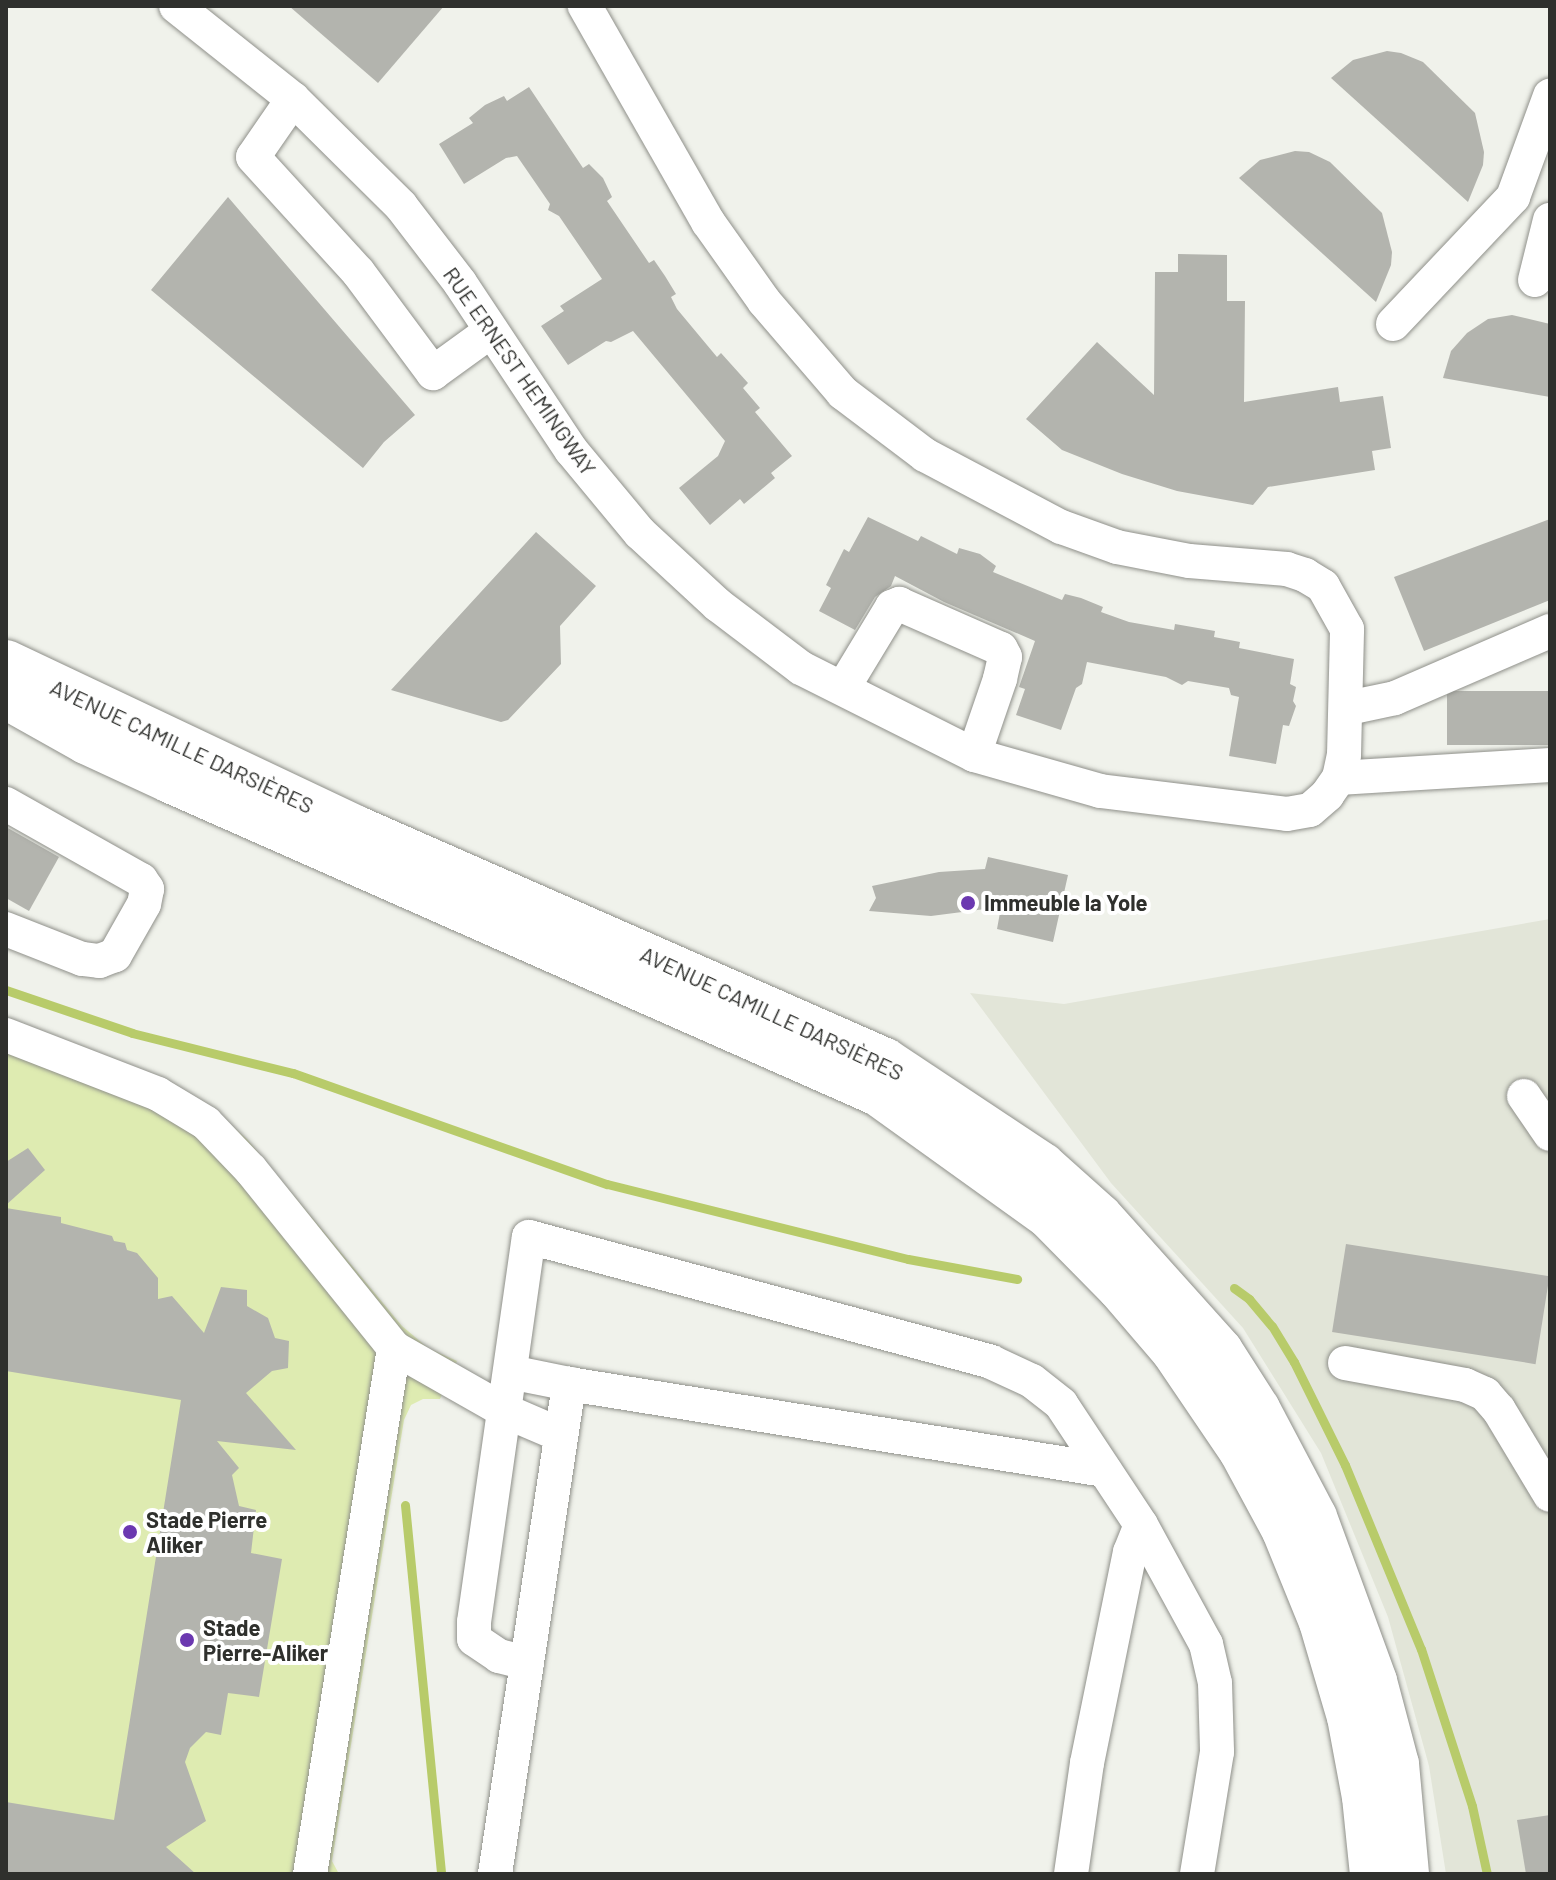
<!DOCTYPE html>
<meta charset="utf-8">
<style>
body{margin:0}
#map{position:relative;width:1556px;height:1880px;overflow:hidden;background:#f0f2eb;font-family:Barlow,sans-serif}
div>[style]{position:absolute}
.built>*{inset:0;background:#e2e5d8}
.green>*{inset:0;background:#deebb1}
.stream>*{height:9px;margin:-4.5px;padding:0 4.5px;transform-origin:4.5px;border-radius:4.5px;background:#b8cb6a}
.building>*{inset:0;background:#b3b4ae;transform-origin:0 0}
.roads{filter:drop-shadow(0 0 2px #8f908a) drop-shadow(0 0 2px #8f908a)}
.minor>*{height:34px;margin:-17px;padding:0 17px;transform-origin:17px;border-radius:17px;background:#fff}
.major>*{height:44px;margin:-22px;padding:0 22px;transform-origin:22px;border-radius:22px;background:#fff}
.dots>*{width:22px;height:22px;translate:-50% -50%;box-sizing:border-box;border:4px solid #fff;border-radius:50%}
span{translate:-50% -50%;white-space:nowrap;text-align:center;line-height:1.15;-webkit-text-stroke:8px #fff;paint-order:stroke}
.street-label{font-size:22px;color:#2f302d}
.poi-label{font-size:22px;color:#2f302d;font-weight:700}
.left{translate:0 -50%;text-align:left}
.frame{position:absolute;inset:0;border:8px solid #2f302d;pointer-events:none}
</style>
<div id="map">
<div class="built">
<div style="clip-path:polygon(1550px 919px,1550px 1874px,1446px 1874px,1429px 1766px,1388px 1617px,1321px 1453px,1243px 1328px,1111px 1183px,970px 993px,1064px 1004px)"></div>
</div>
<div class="green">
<div style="clip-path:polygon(6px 1021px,224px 1119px,247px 1139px,402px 1326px,428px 1348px,457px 1361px,440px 1399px,423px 1399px,411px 1405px,404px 1420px,332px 1861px,339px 1874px,6px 1874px)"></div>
</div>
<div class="stream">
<div style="left:6px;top:990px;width:133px;rotate:18.8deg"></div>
<div style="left:132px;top:1033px;width:166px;rotate:14deg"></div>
<div style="left:293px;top:1073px;width:333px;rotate:19.5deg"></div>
<div style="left:607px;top:1184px;width:310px;rotate:14deg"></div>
<div style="left:908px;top:1259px;width:111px;rotate:10.4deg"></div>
<div style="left:1234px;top:1288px;width:19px;rotate:36deg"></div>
<div style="left:1249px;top:1299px;width:35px;rotate:50deg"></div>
<div style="left:1272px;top:1326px;width:42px;rotate:58.6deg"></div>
<div style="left:1294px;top:1362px;width:115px;rotate:63.7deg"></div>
<div style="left:1345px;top:1465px;width:199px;rotate:67.6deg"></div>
<div style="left:1421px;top:1649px;width:165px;rotate:72deg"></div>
<div style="left:1472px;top:1806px;width:70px;rotate:77.6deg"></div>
<div style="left:405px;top:1505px;width:371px;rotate:84.4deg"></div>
</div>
<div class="building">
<div style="clip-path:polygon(289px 6px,444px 6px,378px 83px)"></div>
<div style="clip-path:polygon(1387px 51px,1401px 53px,1423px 62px,1475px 113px,1484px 152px,1483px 165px,1468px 202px,1331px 78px,1353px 60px)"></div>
<div style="clip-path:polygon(529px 87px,583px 168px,589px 164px,603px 178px,612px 197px,607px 201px,649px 263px,654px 260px,665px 276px,676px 294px,671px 297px,677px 309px,717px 357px,721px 353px,748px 383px,743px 388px,760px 408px,755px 412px,792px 456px,771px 473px,775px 478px,744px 504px,740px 499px,710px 525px,679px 488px,718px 456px,725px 441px,633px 331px,611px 342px,606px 341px,568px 365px,541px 326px,564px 311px,560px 306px,602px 279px,559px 216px,548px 210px,550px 204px,517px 156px,506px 158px,464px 184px,439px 144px,473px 123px,469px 118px,485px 105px,504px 96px,507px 101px)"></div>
<div style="clip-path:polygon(1295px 151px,1309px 152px,1330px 162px,1382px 213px,1392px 252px,1391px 265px,1376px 302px,1239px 178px,1260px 160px)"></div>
<div style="clip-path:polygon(228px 197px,415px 415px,384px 442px,363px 468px,151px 290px)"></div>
<div style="clip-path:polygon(1178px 254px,1227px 255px,1227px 301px,1245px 301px,1244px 402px,1338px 387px,1340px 402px,1383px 396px,1391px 448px,1372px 451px,1375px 470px,1268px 487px,1253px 505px,1177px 491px,1122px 474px,1062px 450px,1026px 419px,1097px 342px,1154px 395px,1155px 272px,1178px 272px)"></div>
<div style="clip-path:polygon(1512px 315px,1550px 324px,1550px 397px,1443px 378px,1451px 351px,1467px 333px,1488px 319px)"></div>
<div style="clip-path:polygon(868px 517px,918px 541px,921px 536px,957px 554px,959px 548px,980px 554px,996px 566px,993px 572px,1062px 600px,1065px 594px,1081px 598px,1103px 607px,1101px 612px,1129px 622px,1174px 630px,1175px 624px,1215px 631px,1214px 637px,1240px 642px,1239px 648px,1294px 659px,1290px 684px,1296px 687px,1293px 701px,1296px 706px,1289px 726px,1283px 725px,1276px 764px,1229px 756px,1239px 697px,1231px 695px,1229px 688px,1188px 681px,1182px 685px,1166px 677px,1087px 662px,1082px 684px,1076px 688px,1061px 730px,1016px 715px,1025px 689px,1019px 687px,1035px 641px,944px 602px,895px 576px,891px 586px,875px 597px,855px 630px,819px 611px,831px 588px,826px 585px,844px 549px,849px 552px)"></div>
<div style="clip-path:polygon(1550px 519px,1550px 600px,1424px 651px,1394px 577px)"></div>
<div style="clip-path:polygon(536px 532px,596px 586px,560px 626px,561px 664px,508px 720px,501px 722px,391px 690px)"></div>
<div style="left:1550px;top:691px;width:54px;height:103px;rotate:90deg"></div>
<div style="clip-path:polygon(6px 827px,59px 857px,29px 911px,6px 898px)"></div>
<div style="clip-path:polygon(988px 857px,1068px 875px,1053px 942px,997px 929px,1001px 907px,931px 916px,869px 911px,876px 898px,872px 886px,939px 872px,985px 869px)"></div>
<div style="clip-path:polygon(28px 1148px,45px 1170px,6px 1205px,6px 1162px)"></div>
<div style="clip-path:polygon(6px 1208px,61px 1217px,61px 1223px,112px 1236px,114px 1241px,125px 1243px,127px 1250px,137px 1253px,158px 1278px,158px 1299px,172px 1296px,204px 1333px,221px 1287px,247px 1290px,247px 1306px,268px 1318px,275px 1338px,289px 1341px,288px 1368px,272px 1371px,246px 1393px,296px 1450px,217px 1441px,239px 1468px,232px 1475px,239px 1506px,256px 1510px,251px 1553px,282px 1559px,259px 1697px,228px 1693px,221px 1735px,206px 1732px,190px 1748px,185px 1762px,206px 1821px,166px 1847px,196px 1874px,6px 1874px,6px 1802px,114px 1820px,181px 1400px,6px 1371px)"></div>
<div style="left:1346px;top:1244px;width:206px;height:89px;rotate:9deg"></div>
<div style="clip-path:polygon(1550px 1815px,1550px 1874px,1526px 1874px,1517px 1820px)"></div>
</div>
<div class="roads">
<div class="minor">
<div style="left:176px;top:6px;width:149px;rotate:38.5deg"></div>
<div style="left:293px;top:99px;width:152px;rotate:44.7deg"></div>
<div style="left:401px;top:206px;width:97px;rotate:52.5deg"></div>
<div style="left:460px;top:283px;width:201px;rotate:56.4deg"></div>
<div style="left:571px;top:450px;width:108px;rotate:50.3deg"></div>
<div style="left:640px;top:533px;width:106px;rotate:42.7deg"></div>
<div style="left:718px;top:605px;width:104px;rotate:37.2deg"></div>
<div style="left:801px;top:668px;width:194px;rotate:26.7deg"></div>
<div style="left:974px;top:755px;width:131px;rotate:15.9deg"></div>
<div style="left:1100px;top:791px;width:188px;rotate:7deg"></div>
<div style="left:1287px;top:814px;width:23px;rotate:-10deg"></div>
<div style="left:1310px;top:810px;width:23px;rotate:-41deg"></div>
<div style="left:1327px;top:795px;width:21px;rotate:-55deg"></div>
<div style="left:1339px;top:778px;width:24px;rotate:-78deg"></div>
<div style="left:1344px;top:755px;width:126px;rotate:-88.6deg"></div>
<div style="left:1347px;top:629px;width:49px;rotate:-119.2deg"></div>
<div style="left:1323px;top:586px;width:21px;rotate:-149deg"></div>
<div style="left:1305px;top:575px;width:19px;rotate:-162deg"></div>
<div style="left:1287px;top:569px;width:98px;rotate:-175.3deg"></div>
<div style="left:1189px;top:561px;width:73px;rotate:-169deg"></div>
<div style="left:1117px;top:547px;width:59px;rotate:-160.3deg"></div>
<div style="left:1061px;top:527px;width:154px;rotate:-152.1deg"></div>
<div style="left:925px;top:455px;width:103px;rotate:-142.9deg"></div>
<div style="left:843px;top:393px;width:121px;rotate:-130.7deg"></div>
<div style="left:764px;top:301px;width:97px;rotate:-125.3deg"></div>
<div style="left:708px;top:222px;width:249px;rotate:-119.7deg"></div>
<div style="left:293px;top:99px;width:70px;rotate:124.6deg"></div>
<div style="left:253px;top:157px;width:156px;rotate:47.6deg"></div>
<div style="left:358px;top:272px;width:126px;rotate:53.4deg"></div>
<div style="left:433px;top:373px;width:72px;rotate:-35.9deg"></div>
<div style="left:1535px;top:280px;width:62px;rotate:-76deg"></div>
<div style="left:1393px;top:324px;width:175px;rotate:-46.6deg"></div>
<div style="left:1513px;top:197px;width:108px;rotate:-69.9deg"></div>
<div style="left:843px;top:688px;width:95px;rotate:-58.8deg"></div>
<div style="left:892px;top:607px;width:8px;rotate:-23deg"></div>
<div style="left:899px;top:604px;width:111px;rotate:23.8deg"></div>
<div style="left:1001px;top:649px;width:9px;rotate:63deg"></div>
<div style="left:1005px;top:657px;width:23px;rotate:103deg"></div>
<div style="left:1000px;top:679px;width:80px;rotate:108.9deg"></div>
<div style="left:1348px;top:708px;width:48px;rotate:-12deg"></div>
<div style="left:1395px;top:698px;width:169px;rotate:-23.4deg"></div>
<div style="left:1339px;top:778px;width:211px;rotate:-3.5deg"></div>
<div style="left:6px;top:804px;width:155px;rotate:29.4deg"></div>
<div style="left:141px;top:880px;width:11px;rotate:56deg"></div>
<div style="left:147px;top:889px;width:15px;rotate:101deg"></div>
<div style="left:144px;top:904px;width:59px;rotate:119.6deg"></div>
<div style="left:115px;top:955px;width:17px;rotate:159deg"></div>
<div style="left:99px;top:961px;width:17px;rotate:-173deg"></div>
<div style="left:82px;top:959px;width:82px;rotate:-158.5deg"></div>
<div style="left:6px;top:1035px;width:163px;rotate:21.2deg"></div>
<div style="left:158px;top:1094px;width:56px;rotate:31.1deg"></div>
<div style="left:206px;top:1123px;width:65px;rotate:46.2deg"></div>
<div style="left:251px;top:1170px;width:228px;rotate:51.2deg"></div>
<div style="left:394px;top:1348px;width:533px;rotate:99.07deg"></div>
<div style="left:1524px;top:1096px;width:46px;rotate:55.6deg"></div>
<div style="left:394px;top:1348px;width:128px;rotate:29.6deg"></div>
<div style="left:505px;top:1411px;width:61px;rotate:23.2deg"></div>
<div style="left:1345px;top:1363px;width:122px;rotate:10.4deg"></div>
<div style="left:1465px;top:1385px;width:22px;rotate:24deg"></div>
<div style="left:1485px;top:1394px;width:21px;rotate:49deg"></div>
<div style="left:1499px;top:1410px;width:99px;rotate:59deg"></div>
<div style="left:510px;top:1372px;width:60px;rotate:11.5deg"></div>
<div style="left:527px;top:1663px;width:29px;rotate:-166deg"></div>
<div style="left:499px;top:1656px;width:30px;rotate:-146deg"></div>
<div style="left:474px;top:1639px;width:17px;rotate:-90deg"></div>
<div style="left:474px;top:1622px;width:389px;rotate:-81.9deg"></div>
<div style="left:529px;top:1237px;width:479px;rotate:15.1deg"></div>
<div style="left:991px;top:1362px;width:45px;rotate:24.9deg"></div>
<div style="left:1032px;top:1381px;width:37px;rotate:38deg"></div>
<div style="left:1061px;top:1404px;width:145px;rotate:56.5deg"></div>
<div style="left:1141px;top:1525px;width:136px;rotate:61.4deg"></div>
<div style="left:1206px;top:1644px;width:40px;rotate:77deg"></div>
<div style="left:1215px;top:1683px;width:69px;rotate:88.3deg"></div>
<div style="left:1217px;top:1752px;width:124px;rotate:99.3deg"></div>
<div style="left:495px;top:1874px;width:496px;rotate:-81.4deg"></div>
<div style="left:569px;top:1384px;width:542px;rotate:9.13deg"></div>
<div style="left:1071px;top:1874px;width:112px;rotate:-81.8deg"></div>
<div style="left:1087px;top:1763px;width:215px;rotate:-78.5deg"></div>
<div style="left:1130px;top:1552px;width:29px;rotate:-68deg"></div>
</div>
<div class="major">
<div style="left:6px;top:662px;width:388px;rotate:25.3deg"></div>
<div style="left:357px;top:828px;width:577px;rotate:23.72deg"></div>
<div style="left:885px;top:1060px;width:190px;rotate:33.6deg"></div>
<div style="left:1043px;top:1165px;width:76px;rotate:41.8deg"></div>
<div style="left:1100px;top:1216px;width:181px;rotate:48.1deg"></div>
<div style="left:1221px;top:1351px;width:69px;rotate:57.5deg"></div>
<div style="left:1258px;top:1409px;width:122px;rotate:62.2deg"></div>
<div style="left:1315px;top:1517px;width:175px;rotate:69.9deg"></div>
<div style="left:1375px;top:1681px;width:86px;rotate:75.2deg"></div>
<div style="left:1397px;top:1764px;width:110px;rotate:84.8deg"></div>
<div style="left:6px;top:697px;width:92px;rotate:29.4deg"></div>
<div style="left:86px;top:742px;width:93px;rotate:24.9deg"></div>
<div style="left:170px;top:781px;width:774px;rotate:23.85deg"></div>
<div style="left:878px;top:1094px;width:211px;rotate:35.7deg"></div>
<div style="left:1049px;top:1217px;width:100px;rotate:45.4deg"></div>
<div style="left:1119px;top:1288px;width:83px;rotate:49.4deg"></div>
<div style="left:1173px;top:1351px;width:121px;rotate:55.8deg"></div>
<div style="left:1241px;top:1451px;width:91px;rotate:61.7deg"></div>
<div style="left:1284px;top:1531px;width:98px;rotate:67.9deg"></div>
<div style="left:1321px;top:1622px;width:99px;rotate:73.6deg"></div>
<div style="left:1349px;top:1717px;width:81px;rotate:79.4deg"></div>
<div style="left:1364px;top:1797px;width:77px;rotate:84.1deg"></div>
</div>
</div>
<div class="dots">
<div style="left:968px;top:903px;background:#6b38b0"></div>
<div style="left:130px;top:1532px;background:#6b38b0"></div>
<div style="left:187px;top:1640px;background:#6b38b0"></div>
</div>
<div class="street-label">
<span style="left:520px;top:371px;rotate:55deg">RUE ERNEST HEMINGWAY</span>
<span style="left:182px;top:746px;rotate:25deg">AVENUE CAMILLE DARSIÈRES</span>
<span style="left:772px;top:1013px;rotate:25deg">AVENUE CAMILLE DARSIÈRES</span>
</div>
<div class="poi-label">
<span class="left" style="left:984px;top:903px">Immeuble la Yole</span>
<span class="left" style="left:146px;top:1532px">Stade Pierre<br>Aliker</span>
<span class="left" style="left:203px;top:1640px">Stade<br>Pierre-Aliker</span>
</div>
<div class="frame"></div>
</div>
